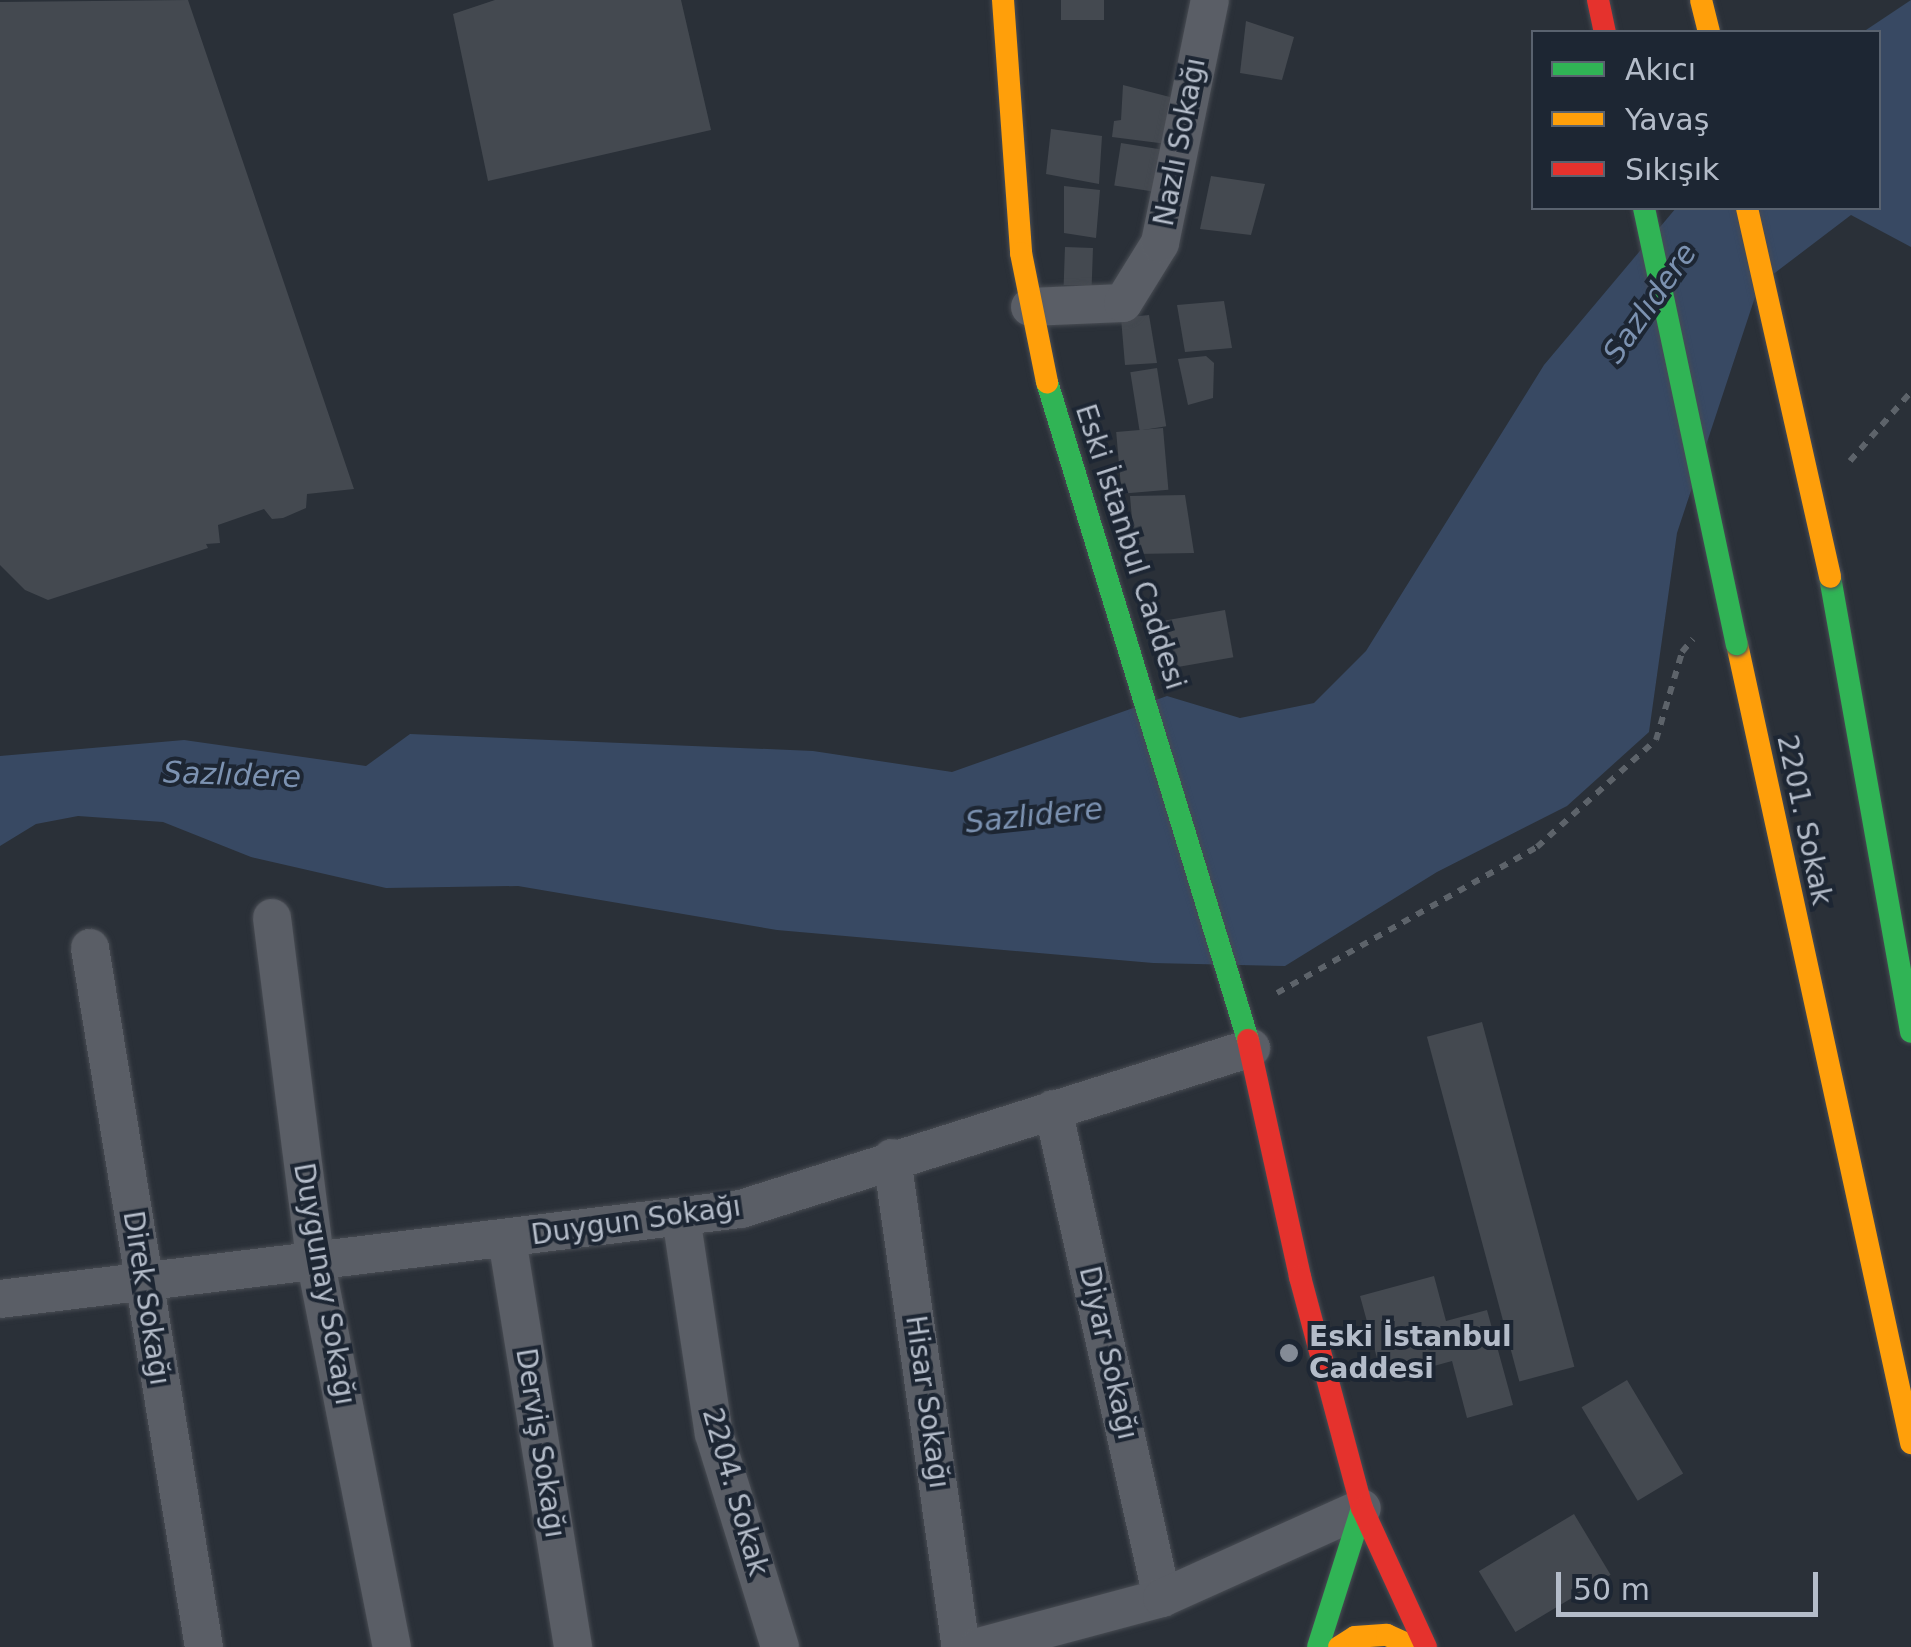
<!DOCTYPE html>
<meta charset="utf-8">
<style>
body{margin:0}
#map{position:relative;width:1911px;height:1647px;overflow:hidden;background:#2a3038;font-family:"DejaVu Sans",sans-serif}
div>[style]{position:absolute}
.water>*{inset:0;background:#384963}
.building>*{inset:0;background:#444950;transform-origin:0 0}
.path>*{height:6px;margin-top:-3px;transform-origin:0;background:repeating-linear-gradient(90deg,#5d636a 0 8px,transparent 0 16px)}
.roads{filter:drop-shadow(0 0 2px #484c53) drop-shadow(0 0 2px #484c53)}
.street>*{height:38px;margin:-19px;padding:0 19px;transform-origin:19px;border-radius:19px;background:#5a5e66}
.fast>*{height:22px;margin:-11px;padding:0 11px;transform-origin:11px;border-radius:11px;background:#30b455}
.slow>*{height:22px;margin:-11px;padding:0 11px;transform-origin:11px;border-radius:11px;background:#ff9f0a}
.jam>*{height:22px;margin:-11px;padding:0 11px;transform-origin:11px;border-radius:11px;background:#e5322d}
.bridges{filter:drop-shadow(0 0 2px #484c55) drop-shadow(0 0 2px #484c55)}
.fast-bridge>*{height:22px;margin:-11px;padding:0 11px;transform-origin:11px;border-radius:11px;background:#30b455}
.slow-bridge>*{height:22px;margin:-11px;padding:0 11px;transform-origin:11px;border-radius:11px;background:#ff9f0a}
.dots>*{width:28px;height:28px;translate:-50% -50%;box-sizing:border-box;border:5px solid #1d2633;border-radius:50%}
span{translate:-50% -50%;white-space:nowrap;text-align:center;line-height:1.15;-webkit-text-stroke:8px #1d2633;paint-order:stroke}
.street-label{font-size:28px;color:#b4bcc9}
.poi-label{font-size:28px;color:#b4bcc9;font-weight:700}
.left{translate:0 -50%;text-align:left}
.water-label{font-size:30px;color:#7c92b1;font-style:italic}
.legend{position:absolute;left:1531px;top:30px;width:350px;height:180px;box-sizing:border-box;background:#1d2633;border:2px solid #59626f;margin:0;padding:12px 18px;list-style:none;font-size:30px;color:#b4bcc9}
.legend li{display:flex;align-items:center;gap:20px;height:50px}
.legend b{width:50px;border:2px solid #59626f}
.scale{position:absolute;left:1556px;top:1572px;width:262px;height:45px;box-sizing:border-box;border:5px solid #b4bcc9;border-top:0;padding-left:12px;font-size:30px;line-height:35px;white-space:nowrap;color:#b4bcc9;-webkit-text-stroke:8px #1d2633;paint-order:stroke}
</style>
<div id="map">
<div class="water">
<div style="clip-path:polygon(1911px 0,1911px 247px,1851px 215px,1759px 285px,1677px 533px,1649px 732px,1567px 806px,1437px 872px,1285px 966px,1153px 963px,777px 930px,518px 886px,386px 888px,251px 857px,163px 822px,78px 816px,36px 824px,0 846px,0 756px,184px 740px,366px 766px,410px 734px,813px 751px,952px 772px,1167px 696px,1240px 718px,1314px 703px,1366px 651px,1544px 365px,1676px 208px,1878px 208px,1878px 32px,1863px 32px)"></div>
</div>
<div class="building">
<div style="clip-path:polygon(188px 0,354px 489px,307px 494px,306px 508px,283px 518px,272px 519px,264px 509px,218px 525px,220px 543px,206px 544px,208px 548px,48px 600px,25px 590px,0 565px,0 2px)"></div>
<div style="clip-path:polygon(495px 0,681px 0,711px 130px,488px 181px,453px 14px)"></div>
<div style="left:1061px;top:0;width:43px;height:20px"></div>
<div style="clip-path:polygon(1246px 21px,1294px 37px,1282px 80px,1240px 73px)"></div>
<div style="clip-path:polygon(1123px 85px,1170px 97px,1167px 144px,1112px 137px,1114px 121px,1121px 120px)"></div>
<div style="clip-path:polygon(1051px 129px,1102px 136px,1099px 184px,1046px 174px)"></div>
<div style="left:1121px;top:143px;width:44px;height:43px;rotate:9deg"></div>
<div style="clip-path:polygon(1211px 176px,1265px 184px,1251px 235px,1200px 229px)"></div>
<div style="clip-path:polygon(1064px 186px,1100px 190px,1096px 238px,1064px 233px)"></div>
<div style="left:1065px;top:247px;width:28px;height:38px;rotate:2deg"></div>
<div style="clip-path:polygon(1224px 301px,1232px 348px,1185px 352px,1177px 305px)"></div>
<div style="clip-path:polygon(1149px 315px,1157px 363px,1125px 365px,1121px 318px)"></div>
<div style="clip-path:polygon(1206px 356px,1214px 363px,1213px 398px,1188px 405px,1178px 359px)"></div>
<div style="left:1157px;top:368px;width:59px;height:27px;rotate:81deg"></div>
<div style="left:1163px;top:428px;width:62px;height:47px;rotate:85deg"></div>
<div style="clip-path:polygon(1185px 495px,1194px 553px,1135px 554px,1130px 496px)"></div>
<div style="left:1225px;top:610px;width:48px;height:65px;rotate:80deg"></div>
<div style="left:1482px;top:1022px;width:357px;height:57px;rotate:75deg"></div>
<div style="clip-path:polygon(1434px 1276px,1446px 1321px,1487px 1310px,1513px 1405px,1467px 1418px,1452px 1361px,1383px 1380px,1360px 1296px)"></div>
<div style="left:1627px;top:1380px;width:109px;height:53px;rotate:59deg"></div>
<div style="left:1574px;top:1514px;width:71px;height:111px;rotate:59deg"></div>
</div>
<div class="path">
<div style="left:1850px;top:461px;width:92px;rotate:-48.5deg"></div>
<div style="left:1277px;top:993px;width:298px;rotate:-29.3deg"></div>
<div style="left:1537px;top:847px;width:160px;rotate:-42deg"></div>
<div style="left:1656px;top:740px;width:92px;rotate:-73.5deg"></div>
<div style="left:1682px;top:652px;width:17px;rotate:-50deg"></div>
</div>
<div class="roads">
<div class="street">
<div style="left:1030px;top:307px;width:93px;rotate:-2.5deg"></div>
<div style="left:1123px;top:303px;width:70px;rotate:-58.3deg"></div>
<div style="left:1160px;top:243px;width:248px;rotate:-78.4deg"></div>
<div style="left:272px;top:918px;width:349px;rotate:82.8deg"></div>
<div style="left:316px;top:1264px;width:390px;rotate:78.8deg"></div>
<div style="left:90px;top:948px;width:708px;rotate:80.74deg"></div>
<div style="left:1053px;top:1109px;width:501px;rotate:77.43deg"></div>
<div style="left:892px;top:1158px;width:494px;rotate:82deg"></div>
<div style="left:681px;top:1217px;width:219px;rotate:81.4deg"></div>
<div style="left:714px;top:1434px;width:223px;rotate:72.8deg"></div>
<div style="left:507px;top:1239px;width:413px;rotate:80.8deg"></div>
<div style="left:0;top:1299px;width:746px;rotate:-6.93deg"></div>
<div style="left:741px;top:1209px;width:535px;rotate:-17.52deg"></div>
<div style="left:979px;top:1647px;width:189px;rotate:-15deg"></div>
<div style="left:1162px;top:1598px;width:219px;rotate:-24.2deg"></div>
</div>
<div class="fast">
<div style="left:1047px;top:382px;width:688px;rotate:73.01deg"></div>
<div style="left:1830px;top:577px;width:462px;rotate:79.9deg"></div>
<div style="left:1318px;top:1647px;width:146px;rotate:-72.4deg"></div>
</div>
<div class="slow">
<div style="left:1003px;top:0;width:254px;rotate:85.9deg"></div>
<div style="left:1021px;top:253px;width:132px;rotate:78.6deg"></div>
<div style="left:1701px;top:0;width:33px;rotate:76deg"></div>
<div style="left:1737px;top:644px;width:818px;rotate:77.71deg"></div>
<div style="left:1339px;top:1647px;width:19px;rotate:-32deg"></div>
<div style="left:1355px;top:1637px;width:32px;rotate:-4deg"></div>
<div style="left:1387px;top:1635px;width:30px;rotate:24deg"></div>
</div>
<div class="jam">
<div style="left:1598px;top:0;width:33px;rotate:78deg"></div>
<div style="left:1248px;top:1040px;width:243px;rotate:77.6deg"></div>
<div style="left:1300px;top:1277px;width:239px;rotate:75deg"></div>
<div style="left:1362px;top:1508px;width:153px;rotate:65.3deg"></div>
</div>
</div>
<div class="bridges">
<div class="fast-bridge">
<div style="left:1644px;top:208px;width:446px;rotate:78deg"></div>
</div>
<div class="slow-bridge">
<div style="left:1747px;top:208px;width:378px;rotate:77.3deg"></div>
</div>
</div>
<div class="dots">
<div style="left:1289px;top:1353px;background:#848b96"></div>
</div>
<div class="street-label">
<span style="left:1180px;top:142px;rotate:-79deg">Nazlı Sokağı</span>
<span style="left:1130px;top:547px;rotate:72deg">Eski İstanbul Caddesi</span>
<span style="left:1804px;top:820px;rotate:78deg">2201. Sokak</span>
<span style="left:636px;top:1221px;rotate:-8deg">Duygun Sokağı</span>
<span style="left:324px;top:1284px;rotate:80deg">Duygunay Sokağı</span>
<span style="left:146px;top:1298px;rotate:81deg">Direk Sokağı</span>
<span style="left:1108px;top:1353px;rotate:77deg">Diyar Sokağı</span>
<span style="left:927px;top:1402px;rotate:82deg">Hisar Sokağı</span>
<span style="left:540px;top:1443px;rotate:81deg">Derviş Sokağı</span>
<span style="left:735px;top:1492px;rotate:74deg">2204. Sokak</span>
</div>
<div class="poi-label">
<span class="left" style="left:1309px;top:1353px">Eski İstanbul<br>Caddesi</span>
</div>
<div class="water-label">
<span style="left:1650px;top:303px;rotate:-55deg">Sazlıdere</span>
<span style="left:232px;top:775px;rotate:2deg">Sazlıdere</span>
<span style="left:1034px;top:816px;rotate:-6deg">Sazlıdere</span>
</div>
<ul class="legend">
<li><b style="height:12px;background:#30b455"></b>Akıcı</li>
<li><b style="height:12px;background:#ff9f0a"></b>Yavaş</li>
<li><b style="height:12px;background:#e5322d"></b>Sıkışık</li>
</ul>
<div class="scale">50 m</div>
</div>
